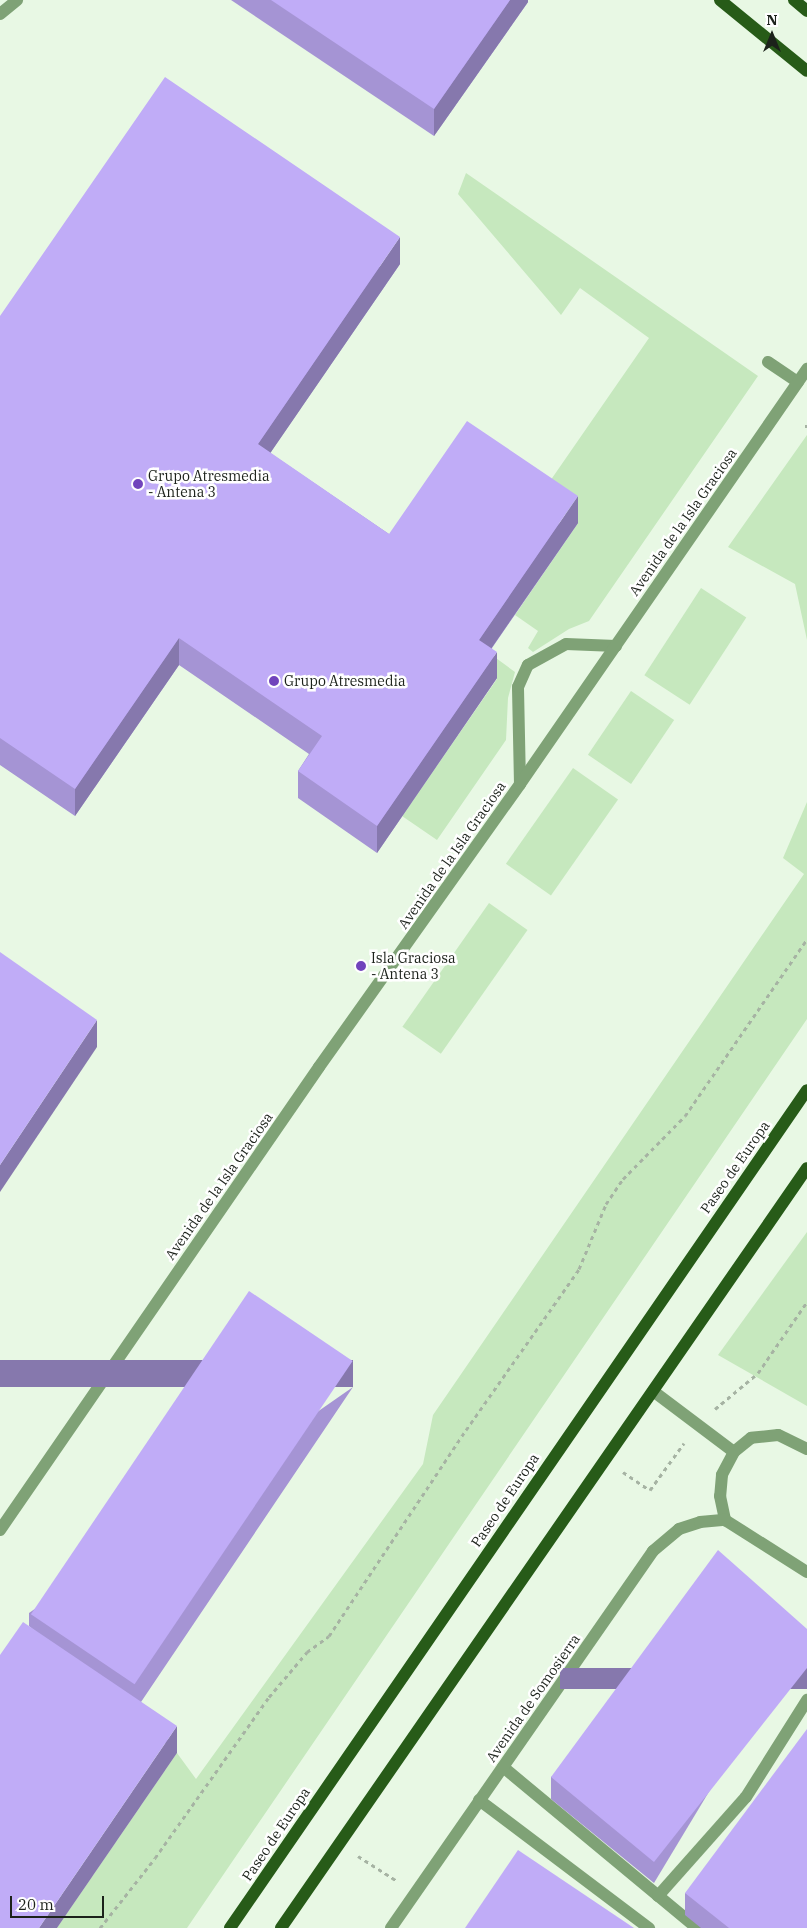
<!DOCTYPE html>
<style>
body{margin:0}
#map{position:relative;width:807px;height:1928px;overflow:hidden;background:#e8f8e4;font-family:"IBM Plex Serif",serif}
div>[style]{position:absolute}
.green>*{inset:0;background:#c6e8be;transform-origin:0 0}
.path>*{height:3px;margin-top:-1.5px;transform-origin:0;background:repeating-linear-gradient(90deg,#a6b3a3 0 4px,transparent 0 8px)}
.minor>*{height:12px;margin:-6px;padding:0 6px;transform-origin:6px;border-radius:6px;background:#7fa276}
.major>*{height:12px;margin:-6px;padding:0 6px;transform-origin:6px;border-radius:6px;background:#275b18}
.wall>*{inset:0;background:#a594d4}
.shaded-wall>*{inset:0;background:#8678ad;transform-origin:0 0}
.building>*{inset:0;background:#c0acf7;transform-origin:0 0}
.dots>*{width:14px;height:14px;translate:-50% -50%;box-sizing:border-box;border:2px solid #fff;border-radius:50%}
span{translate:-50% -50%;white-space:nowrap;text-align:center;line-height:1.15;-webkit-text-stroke:5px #fff;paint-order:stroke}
.poi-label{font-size:14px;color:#1c221b}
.left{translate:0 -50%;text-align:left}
.street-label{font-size:14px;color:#1c221b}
.north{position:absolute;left:747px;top:10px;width:50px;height:50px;-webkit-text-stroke:4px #fff;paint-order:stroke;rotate:0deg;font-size:14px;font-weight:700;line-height:20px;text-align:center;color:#1c221b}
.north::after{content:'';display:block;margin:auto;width:18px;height:22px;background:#1c221b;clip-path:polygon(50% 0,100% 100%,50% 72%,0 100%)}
.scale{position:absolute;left:10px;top:1896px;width:94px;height:22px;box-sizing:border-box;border:2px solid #1c221b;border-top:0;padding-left:6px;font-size:15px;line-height:18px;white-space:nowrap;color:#1c221b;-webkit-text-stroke:4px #fff;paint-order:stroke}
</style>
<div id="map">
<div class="green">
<div style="clip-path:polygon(466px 173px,758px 376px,589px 621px,569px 629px,533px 652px,528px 648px,538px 631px,515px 615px,578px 523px,539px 497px,649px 338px,580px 288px,561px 315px,458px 194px)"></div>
<div style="clip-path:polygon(807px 435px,807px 640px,795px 584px,728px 547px)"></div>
<div style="left:701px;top:588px;width:54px;height:104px;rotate:33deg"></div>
<div style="clip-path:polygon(489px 653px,515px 672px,508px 698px,506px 740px,437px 840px,402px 816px,497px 679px)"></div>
<div style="left:631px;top:691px;width:52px;height:77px;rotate:34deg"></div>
<div style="left:573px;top:768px;width:55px;height:117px;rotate:35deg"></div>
<div style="clip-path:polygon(807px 802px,807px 1019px,187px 1928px,57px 1928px,177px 1753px,196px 1779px,423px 1464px,433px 1415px,804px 874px,783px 858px)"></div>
<div style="left:489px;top:903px;width:47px;height:151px;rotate:35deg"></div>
<div style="clip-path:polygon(807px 1232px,807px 1406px,718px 1355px)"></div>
</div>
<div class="path">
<div style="left:805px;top:426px;width:2px"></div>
<div style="left:715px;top:1409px;width:56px;rotate:-39.9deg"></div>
<div style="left:758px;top:1373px;width:86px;rotate:-55.4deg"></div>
<div style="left:623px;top:1472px;width:32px;rotate:34deg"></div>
<div style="left:650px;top:1490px;width:58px;rotate:-54.1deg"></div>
<div style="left:358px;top:1856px;width:46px;rotate:32.7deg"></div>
<div style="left:100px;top:1928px;width:89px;rotate:-51.8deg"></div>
<div style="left:155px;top:1858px;width:197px;rotate:-54.7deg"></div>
<div style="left:269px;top:1697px;width:59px;rotate:-49.8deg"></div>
<div style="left:307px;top:1652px;width:27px;rotate:-36deg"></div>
<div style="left:329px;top:1636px;width:247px;rotate:-56.4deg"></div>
<div style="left:466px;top:1430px;width:197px;rotate:-54.9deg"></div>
<div style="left:579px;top:1269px;width:70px;rotate:-67.4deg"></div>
<div style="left:606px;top:1204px;width:30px;rotate:-56deg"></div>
<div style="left:623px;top:1179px;width:88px;rotate:-45.5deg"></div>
<div style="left:685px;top:1116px;width:215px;rotate:-55.4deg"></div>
</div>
<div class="minor">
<div style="left:0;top:14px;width:22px;rotate:-39deg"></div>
<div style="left:768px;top:362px;width:36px;rotate:34deg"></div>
<div style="left:520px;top:784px;width:97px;rotate:-91.2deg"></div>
<div style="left:518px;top:687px;width:24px;rotate:-66deg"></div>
<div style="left:528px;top:665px;width:43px;rotate:-28.9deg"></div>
<div style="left:566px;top:644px;width:50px;rotate:2.3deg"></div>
<div style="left:653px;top:1391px;width:101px;rotate:37deg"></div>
<div style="left:807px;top:1449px;width:32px;rotate:-154deg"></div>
<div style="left:778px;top:1435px;width:27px;rotate:174deg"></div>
<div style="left:751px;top:1438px;width:22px;rotate:141deg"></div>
<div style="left:734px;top:1452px;width:26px;rotate:118deg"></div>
<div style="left:722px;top:1475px;width:21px;rotate:95deg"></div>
<div style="left:720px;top:1496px;width:25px;rotate:78deg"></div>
<div style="left:725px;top:1520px;width:97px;rotate:32.4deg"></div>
<div style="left:0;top:1530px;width:562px;rotate:-55.43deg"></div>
<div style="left:319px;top:1067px;width:347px;rotate:-54.6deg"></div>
<div style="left:520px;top:784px;width:505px;rotate:-55.33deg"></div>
<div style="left:503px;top:1767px;width:252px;rotate:39.7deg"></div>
<div style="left:479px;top:1800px;width:213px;rotate:37deg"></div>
<div style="left:658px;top:1896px;width:132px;rotate:-48.4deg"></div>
<div style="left:746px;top:1797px;width:115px;rotate:-57.8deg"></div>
<div style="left:391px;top:1928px;width:459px;rotate:-55.2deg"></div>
<div style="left:653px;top:1551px;width:34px;rotate:-40deg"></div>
<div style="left:679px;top:1529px;width:22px;rotate:-18deg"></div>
<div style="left:700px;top:1522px;width:25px;rotate:-5deg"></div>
</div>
<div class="major">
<div style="left:720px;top:0;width:112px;rotate:39.2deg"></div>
<div style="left:794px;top:0;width:17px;rotate:40deg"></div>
<div style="left:230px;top:1928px;width:1017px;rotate:-55.45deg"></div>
<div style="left:281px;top:1928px;width:924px;rotate:-55.31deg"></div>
</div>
<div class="wall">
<div style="clip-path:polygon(231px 0,528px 0,528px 2px,434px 136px)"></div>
<div style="clip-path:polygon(400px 264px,270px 453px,389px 534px,578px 523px,492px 648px,497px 678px,377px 853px,298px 798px,298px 771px,309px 754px,179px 665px,75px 816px,0 765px,0 316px)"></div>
<div style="clip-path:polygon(353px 1387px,141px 1702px,177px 1753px,29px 1626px,29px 1613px)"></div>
<div style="clip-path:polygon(807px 1629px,654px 1883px,551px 1799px,551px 1777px)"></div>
<div style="clip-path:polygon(685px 1893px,807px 1928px,701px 1928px,685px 1915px)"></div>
</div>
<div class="shaded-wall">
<div style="clip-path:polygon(510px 0,528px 0,528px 2px,434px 136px,434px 109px)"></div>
<div style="clip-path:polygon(400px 237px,400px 264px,258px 471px,258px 444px)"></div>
<div style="clip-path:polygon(578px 496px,578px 523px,479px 666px,479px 640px)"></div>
<div style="clip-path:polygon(179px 638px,179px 665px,75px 816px,75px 789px)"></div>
<div style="clip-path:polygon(497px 652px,497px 678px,377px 853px,377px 826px)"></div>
<div style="clip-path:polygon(97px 1020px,97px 1047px,0 1192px,0 1165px)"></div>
<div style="left:353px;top:1360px;width:27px;height:383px;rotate:90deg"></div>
<div style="left:807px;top:1668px;width:21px;height:247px;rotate:90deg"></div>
<div style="clip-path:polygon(177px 1726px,177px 1753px,57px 1928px,39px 1928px)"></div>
</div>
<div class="building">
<div style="clip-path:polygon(271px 0,510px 0,434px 109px)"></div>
<div style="clip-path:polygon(165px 77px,400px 237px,258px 444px,389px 534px,467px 421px,578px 496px,479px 640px,497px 652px,377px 826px,298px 771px,322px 736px,179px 638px,75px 789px,0 738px,0 316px)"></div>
<div style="clip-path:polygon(0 952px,97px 1020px,0 1165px)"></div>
<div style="left:249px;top:1291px;width:125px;height:390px;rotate:34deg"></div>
<div style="clip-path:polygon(718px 1550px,807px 1629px,807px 1668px,654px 1862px,551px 1777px)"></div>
<div style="clip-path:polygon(23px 1622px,177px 1726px,39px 1928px,0 1928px,0 1655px)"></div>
<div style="clip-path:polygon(807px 1729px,807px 1928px,729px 1928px,685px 1893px)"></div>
<div style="clip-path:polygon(518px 1850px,634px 1928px,465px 1928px)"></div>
</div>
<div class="dots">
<div style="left:138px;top:484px;background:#7144bc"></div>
<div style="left:274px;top:681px;background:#7144bc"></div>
<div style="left:361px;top:966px;background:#7144bc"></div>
</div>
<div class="poi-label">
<span class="left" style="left:148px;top:484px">Grupo Atresmedia<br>- Antena 3</span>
<span class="left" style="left:284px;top:681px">Grupo Atresmedia</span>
<span class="left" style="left:371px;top:966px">Isla Graciosa<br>- Antena 3</span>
</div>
<div class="street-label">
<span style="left:683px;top:522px;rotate:-55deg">Avenida de la Isla Graciosa</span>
<span style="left:452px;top:855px;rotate:-55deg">Avenida de la Isla Graciosa</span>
<span style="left:735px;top:1167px;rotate:-55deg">Paseo de Europa</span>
<span style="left:219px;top:1186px;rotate:-55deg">Avenida de la Isla Graciosa</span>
<span style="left:505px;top:1500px;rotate:-56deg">Paseo de Europa</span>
<span style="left:533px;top:1698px;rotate:-55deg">Avenida de Somosierra</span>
<span style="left:276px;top:1834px;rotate:-56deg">Paseo de Europa</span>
</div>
<div class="north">N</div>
<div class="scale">20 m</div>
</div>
